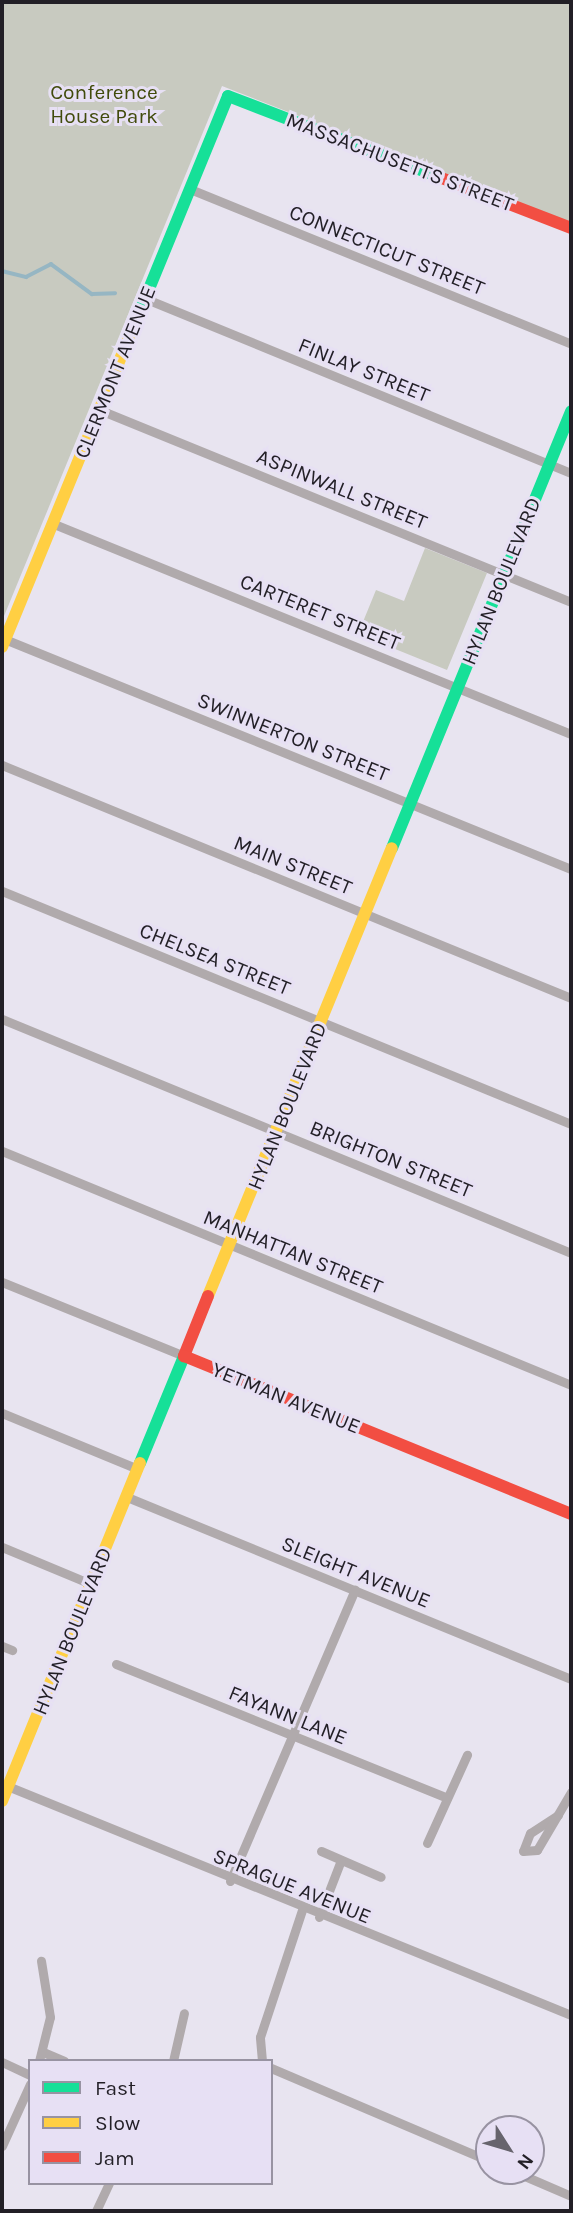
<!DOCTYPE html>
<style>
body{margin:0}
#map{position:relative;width:573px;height:2213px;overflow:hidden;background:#e8e4f0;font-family:Karla,sans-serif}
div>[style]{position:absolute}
.green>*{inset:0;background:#c8cac0}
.stream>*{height:3.5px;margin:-1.75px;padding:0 1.75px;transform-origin:1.75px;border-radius:1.75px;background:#96b6c3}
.street>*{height:9px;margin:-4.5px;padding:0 4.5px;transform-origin:4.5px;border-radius:4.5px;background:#b0aaac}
.fast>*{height:12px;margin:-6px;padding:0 6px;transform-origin:6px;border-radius:6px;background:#16e098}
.slow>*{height:12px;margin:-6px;padding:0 6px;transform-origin:6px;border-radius:6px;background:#ffcf43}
.jam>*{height:12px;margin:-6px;padding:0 6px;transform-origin:6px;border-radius:6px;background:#f24e42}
span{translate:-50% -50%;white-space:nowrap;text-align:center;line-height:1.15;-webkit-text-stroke:6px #e7e0f4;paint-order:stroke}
.park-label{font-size:21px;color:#414b0b}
.street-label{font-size:21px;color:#221f26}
.frame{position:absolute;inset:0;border:4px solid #221f26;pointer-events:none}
.legend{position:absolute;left:28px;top:2059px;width:245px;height:126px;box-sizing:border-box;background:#e7e0f4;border:2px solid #9893a2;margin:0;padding:9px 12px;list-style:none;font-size:21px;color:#221f26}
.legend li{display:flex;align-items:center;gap:14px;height:35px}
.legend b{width:35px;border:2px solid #9893a2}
.north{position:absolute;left:475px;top:2115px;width:70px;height:70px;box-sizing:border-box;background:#e7e0f4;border:2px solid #9893a2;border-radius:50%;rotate:127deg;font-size:19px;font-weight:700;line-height:28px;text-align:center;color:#221f26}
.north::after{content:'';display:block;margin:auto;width:24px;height:32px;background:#67646d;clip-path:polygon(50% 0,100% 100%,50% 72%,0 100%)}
</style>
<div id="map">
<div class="green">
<div style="clip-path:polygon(2px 2px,571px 2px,571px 223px,222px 86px,2px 621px)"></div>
<div style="clip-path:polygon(425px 548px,487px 573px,447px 670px,358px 634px,376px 590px,404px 601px)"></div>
</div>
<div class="stream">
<div style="left:2px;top:271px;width:25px;rotate:14deg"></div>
<div style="left:26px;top:277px;width:28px;rotate:-27deg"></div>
<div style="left:51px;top:264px;width:51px;rotate:36.2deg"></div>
<div style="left:92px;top:294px;width:23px;rotate:-2deg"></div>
</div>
<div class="street">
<div style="left:190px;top:189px;width:411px;rotate:22.1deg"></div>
<div style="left:144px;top:298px;width:461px;rotate:22.3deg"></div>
<div style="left:100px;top:410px;width:509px;rotate:22.18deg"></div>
<div style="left:54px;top:524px;width:558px;rotate:22.11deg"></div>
<div style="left:2px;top:638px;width:614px;rotate:22.1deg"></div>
<div style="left:2px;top:765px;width:615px;rotate:22.27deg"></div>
<div style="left:2px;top:891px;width:615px;rotate:22.27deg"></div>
<div style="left:2px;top:1019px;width:615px;rotate:22.35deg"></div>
<div style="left:2px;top:1151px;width:615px;rotate:22.35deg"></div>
<div style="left:2px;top:1282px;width:196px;rotate:22.1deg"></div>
<div style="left:2px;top:1413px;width:147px;rotate:22.4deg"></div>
<div style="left:127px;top:1497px;width:480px;rotate:22.3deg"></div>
<div style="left:2px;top:1547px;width:96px;rotate:22.6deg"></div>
<div style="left:2px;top:1646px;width:11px;rotate:22deg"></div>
<div style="left:116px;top:1664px;width:357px;rotate:22deg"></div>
<div style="left:5px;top:1785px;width:611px;rotate:22.11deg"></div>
<div style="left:558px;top:1815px;width:33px;rotate:147deg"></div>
<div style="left:530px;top:1833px;width:19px;rotate:111deg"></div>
<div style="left:523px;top:1851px;width:14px;rotate:-4deg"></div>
<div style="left:537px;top:1850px;width:67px;rotate:-59.6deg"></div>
<div style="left:427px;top:1843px;width:97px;rotate:-65.6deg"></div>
<div style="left:321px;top:1851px;width:65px;rotate:23.4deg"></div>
<div style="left:230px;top:1881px;width:317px;rotate:-66.8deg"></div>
<div style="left:319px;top:1917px;width:61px;rotate:-68.9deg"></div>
<div style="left:43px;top:2052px;width:23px;rotate:23deg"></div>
<div style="left:39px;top:2061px;width:45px;rotate:-76deg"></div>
<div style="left:50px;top:2017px;width:57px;rotate:-99.1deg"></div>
<div style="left:173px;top:2061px;width:49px;rotate:-77.1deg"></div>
<div style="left:262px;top:2061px;width:24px;rotate:-95deg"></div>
<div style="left:260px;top:2037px;width:134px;rotate:-71.7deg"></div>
<div style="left:2px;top:2062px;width:31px;rotate:25deg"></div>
<div style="left:271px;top:2068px;width:237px;rotate:23.1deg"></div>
<div style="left:2px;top:2146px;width:68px;rotate:-65.7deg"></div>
<div style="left:513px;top:2171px;width:63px;rotate:23.3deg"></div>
<div style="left:96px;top:2211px;width:31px;rotate:-65deg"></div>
</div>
<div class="fast">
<div style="left:135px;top:323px;width:245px;rotate:-67.7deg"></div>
<div style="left:228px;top:96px;width:226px;rotate:21deg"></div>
<div style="left:392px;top:848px;width:472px;rotate:-67.7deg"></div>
<div style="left:140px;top:1463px;width:116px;rotate:-67.6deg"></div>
</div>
<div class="slow">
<div style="left:2px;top:647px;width:350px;rotate:-67.7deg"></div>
<div style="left:208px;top:1296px;width:484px;rotate:-67.7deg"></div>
<div style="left:2px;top:1801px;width:365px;rotate:-67.8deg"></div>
</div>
<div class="jam">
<div style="left:439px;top:177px;width:142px;rotate:21.1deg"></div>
<div style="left:208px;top:1296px;width:65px;rotate:111.8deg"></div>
<div style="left:184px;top:1356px;width:418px;rotate:22.2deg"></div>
</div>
<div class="park-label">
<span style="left:104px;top:104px">Conference<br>House Park</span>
</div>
<div class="street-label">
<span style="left:400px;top:162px;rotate:21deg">MASSACHUSETTS STREET</span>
<span style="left:387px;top:250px;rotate:22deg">CONNECTICUT STREET</span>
<span style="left:364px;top:370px;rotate:22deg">FINLAY STREET</span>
<span style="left:115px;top:372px;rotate:-68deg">CLERMONT AVENUE</span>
<span style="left:342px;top:489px;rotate:22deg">ASPINWALL STREET</span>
<span style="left:501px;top:581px;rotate:-68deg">HYLAN BOULEVARD</span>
<span style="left:320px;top:612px;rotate:22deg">CARTERET STREET</span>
<span style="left:293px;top:737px;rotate:22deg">SWINNERTON STREET</span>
<span style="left:293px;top:865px;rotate:22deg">MAIN STREET</span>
<span style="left:215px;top:959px;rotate:22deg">CHELSEA STREET</span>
<span style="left:287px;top:1106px;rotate:-68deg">HYLAN BOULEVARD</span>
<span style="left:391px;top:1159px;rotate:22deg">BRIGHTON STREET</span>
<span style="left:293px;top:1252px;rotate:22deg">MANHATTAN STREET</span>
<span style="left:286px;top:1398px;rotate:22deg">YETMAN AVENUE</span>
<span style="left:356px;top:1572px;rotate:22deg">SLEIGHT AVENUE</span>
<span style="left:72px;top:1631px;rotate:-68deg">HYLAN BOULEVARD</span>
<span style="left:288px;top:1715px;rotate:22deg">FAYANN LANE</span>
<span style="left:292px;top:1886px;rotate:22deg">SPRAGUE AVENUE</span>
</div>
<div class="frame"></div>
<ul class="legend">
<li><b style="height:9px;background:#16e098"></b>Fast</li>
<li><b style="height:9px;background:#ffcf43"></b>Slow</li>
<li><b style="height:9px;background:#f24e42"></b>Jam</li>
</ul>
<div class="north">N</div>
</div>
